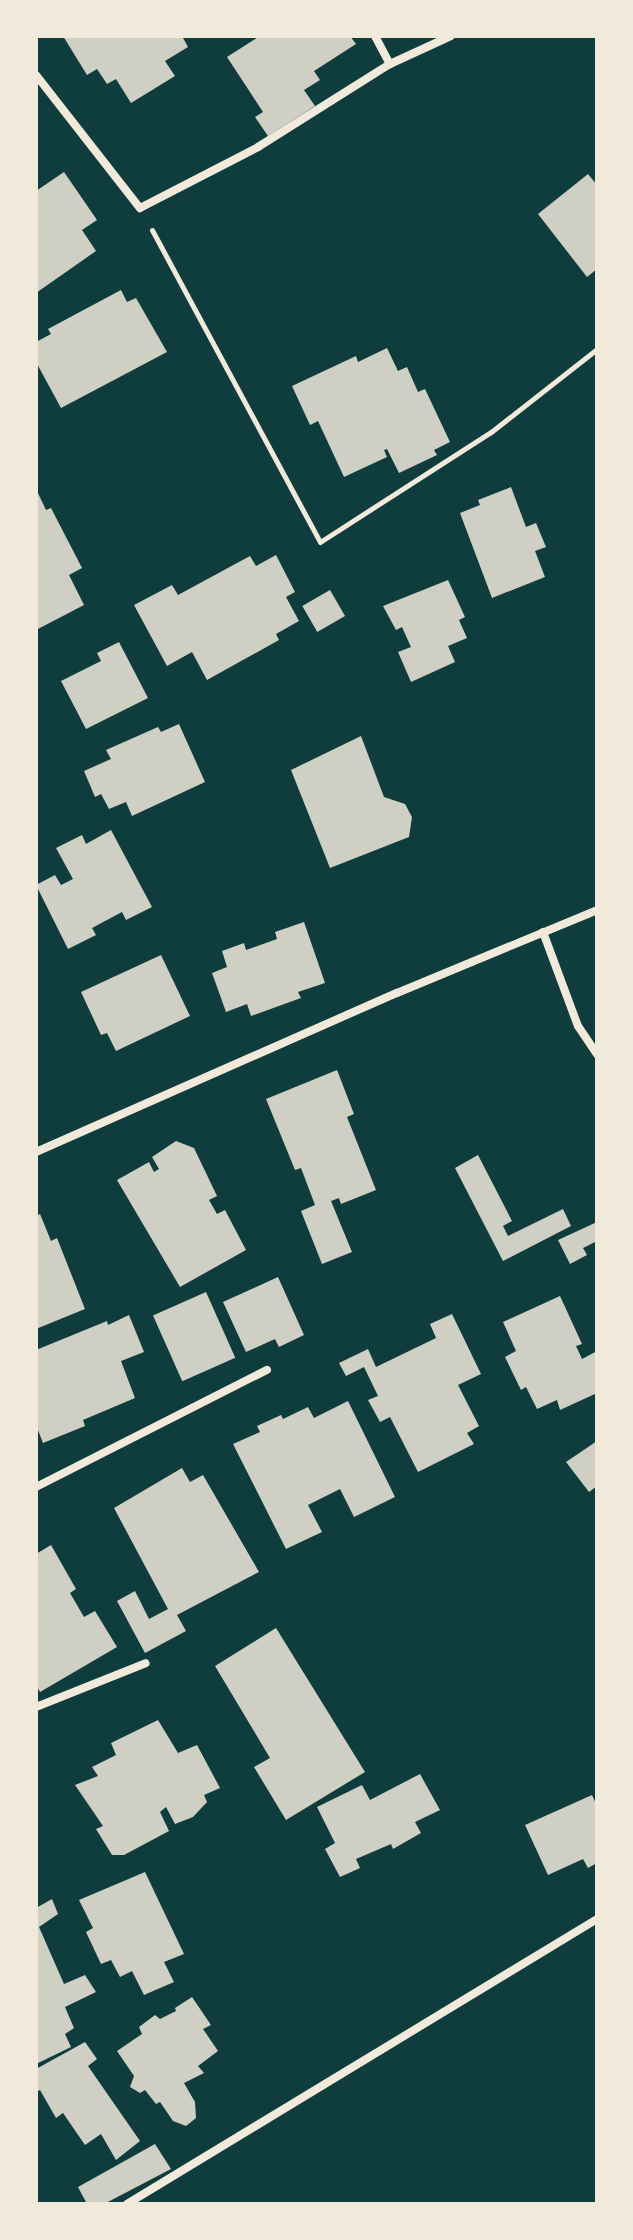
<!DOCTYPE html>
<style>
body{margin:0}
#map{position:relative;width:633px;height:2240px;overflow:hidden;background:#0f3d3e;font-family:"Source Sans 3",sans-serif}
div>[style]{position:absolute}
.building>*{inset:0;background:#cfcfc3;transform-origin:0 0}
.path>*{height:5px;margin:-2.5px;padding:0 2.5px;transform-origin:2.5px;border-radius:2.5px;background:#f1e9da}
.minor>*{height:8px;margin:-4px;padding:0 4px;transform-origin:4px;border-radius:4px;background:#f1e9da}
span{translate:-50% -50%;white-space:nowrap;text-align:center;line-height:1.15;-webkit-text-stroke:6px #f1e9da;paint-order:stroke}
.frame{position:absolute;inset:0;border:38px solid #f1e9da;pointer-events:none}
</style>
<div id="map">
<div class="building">
<div style="clip-path:polygon(63px 36px,182px 36px,188px 47px,165px 61px,175px 76px,131px 103px,116px 79px,107px 84px,97px 69px,87px 75px)"></div>
<div style="clip-path:polygon(260px 36px,350px 36px,356px 44px,314px 71px,320px 80px,304px 90px,315px 106px,268px 136px,255px 117px,263px 112px,227px 57px)"></div>
<div style="clip-path:polygon(64px 172px,97px 220px,82px 230px,96px 251px,36px 293px,36px 191px)"></div>
<div style="clip-path:polygon(588px 174px,597px 185px,597px 269px,587px 277px,538px 214px)"></div>
<div style="clip-path:polygon(121px 290px,127px 302px,136px 298px,167px 352px,61px 408px,36px 362px,36px 342px,51px 334px,48px 329px)"></div>
<div style="clip-path:polygon(387px 348px,398px 371px,407px 367px,418px 392px,425px 389px,450px 442px,434px 450px,437px 455px,399px 473px,387px 449px,384px 450px,387px 457px,344px 477px,318px 421px,310px 425px,292px 386px,356px 356px,358px 362px)"></div>
<div style="clip-path:polygon(511px 487px,526px 527px,536px 523px,546px 547px,535px 551px,545px 577px,492px 598px,460px 513px,480px 505px,478px 500px)"></div>
<div style="clip-path:polygon(36px 489px,46px 510px,51px 508px,82px 568px,69px 575px,84px 605px,36px 630px)"></div>
<div style="clip-path:polygon(276px 555px,295px 592px,286px 597px,299px 621px,276px 634px,279px 640px,207px 680px,192px 652px,167px 666px,134px 605px,172px 585px,178px 595px,250px 556px,256px 566px)"></div>
<div style="clip-path:polygon(448px 580px,465px 617px,459px 620px,467px 638px,448px 646px,455px 662px,411px 682px,398px 652px,411px 647px,402px 627px,396px 630px,383px 606px)"></div>
<div style="left:330px;top:590px;width:30px;height:32px;rotate:60deg"></div>
<div style="clip-path:polygon(119px 642px,148px 698px,86px 729px,61px 681px,101px 661px,97px 653px)"></div>
<div style="clip-path:polygon(179px 724px,205px 782px,132px 816px,126px 802px,109px 809px,101px 794px,95px 797px,84px 771px,111px 759px,106px 750px,158px 727px,161px 732px)"></div>
<div style="clip-path:polygon(361px 736px,384px 797px,405px 804px,412px 817px,409px 837px,330px 868px,291px 770px)"></div>
<div style="clip-path:polygon(111px 830px,152px 907px,126px 920px,122px 912px,92px 928px,96px 935px,68px 949px,36px 885px,55px 875px,61px 885px,73px 879px,56px 848px,82px 835px,86px 844px)"></div>
<div style="clip-path:polygon(304px 922px,325px 983px,298px 992px,301px 998px,251px 1016px,247px 1004px,226px 1012px,212px 973px,227px 967px,222px 951px,244px 943px,246px 950px,277px 939px,275px 932px)"></div>
<div style="clip-path:polygon(161px 955px,190px 1016px,116px 1051px,107px 1033px,101px 1035px,81px 992px)"></div>
<div style="clip-path:polygon(337px 1070px,354px 1114px,347px 1117px,376px 1190px,341px 1204px,339px 1198px,331px 1201px,352px 1252px,322px 1264px,301px 1211px,315px 1205px,301px 1168px,295px 1170px,266px 1099px)"></div>
<div style="clip-path:polygon(176px 1141px,194px 1148px,217px 1196px,209px 1200px,217px 1214px,225px 1210px,246px 1250px,180px 1287px,117px 1180px,149px 1162px,154px 1172px,159px 1169px,152px 1157px)"></div>
<div style="clip-path:polygon(478px 1155px,512px 1221px,503px 1226px,508px 1236px,563px 1209px,571px 1226px,503px 1261px,455px 1168px)"></div>
<div style="clip-path:polygon(40px 1214px,51px 1241px,57px 1238px,85px 1309px,36px 1329px,36px 1216px)"></div>
<div style="clip-path:polygon(597px 1222px,597px 1241px,583px 1248px,587px 1255px,570px 1264px,558px 1240px)"></div>
<div style="clip-path:polygon(278px 1277px,304px 1335px,279px 1347px,275px 1339px,246px 1352px,223px 1302px)"></div>
<div style="left:206px;top:1292px;width:72px;height:58px;rotate:66deg"></div>
<div style="clip-path:polygon(560px 1296px,582px 1344px,576px 1346px,582px 1359px,597px 1351px,597px 1393px,560px 1410px,557px 1400px,537px 1409px,526px 1387px,521px 1390px,505px 1357px,516px 1351px,503px 1322px)"></div>
<div style="clip-path:polygon(452px 1314px,481px 1374px,458px 1385px,479px 1426px,467px 1433px,474px 1444px,418px 1472px,390px 1417px,380px 1422px,368px 1400px,378px 1396px,364px 1367px,346px 1376px,339px 1363px,368px 1349px,376px 1367px,436px 1338px,430px 1324px)"></div>
<div style="clip-path:polygon(129px 1315px,144px 1352px,121px 1361px,135px 1398px,83px 1420px,85px 1426px,43px 1443px,36px 1425px,36px 1350px,107px 1321px,108px 1325px)"></div>
<div style="clip-path:polygon(348px 1401px,395px 1497px,354px 1517px,340px 1489px,308px 1505px,322px 1532px,286px 1549px,233px 1444px,260px 1432px,257px 1426px,281px 1415px,283px 1419px,308px 1407px,314px 1418px)"></div>
<div style="clip-path:polygon(597px 1441px,597px 1486px,589px 1492px,566px 1462px)"></div>
<div style="clip-path:polygon(182px 1468px,190px 1482px,203px 1475px,259px 1572px,177px 1615px,186px 1631px,145px 1653px,117px 1601px,135px 1591px,149px 1619px,168px 1609px,114px 1508px)"></div>
<div style="clip-path:polygon(51px 1545px,76px 1589px,70px 1593px,84px 1617px,95px 1611px,117px 1647px,40px 1692px,36px 1685px,36px 1554px)"></div>
<div style="clip-path:polygon(276px 1628px,365px 1772px,286px 1820px,254px 1767px,270px 1758px,215px 1666px)"></div>
<div style="clip-path:polygon(158px 1720px,178px 1753px,197px 1745px,220px 1788px,204px 1795px,207px 1802px,193px 1817px,175px 1824px,166px 1807px,160px 1812px,169px 1831px,124px 1855px,112px 1855px,96px 1829px,103px 1826px,75px 1785px,98px 1776px,92px 1767px,116px 1755px,111px 1743px)"></div>
<div style="clip-path:polygon(420px 1774px,440px 1810px,415px 1822px,421px 1833px,393px 1849px,391px 1844px,356px 1859px,360px 1868px,340px 1877px,325px 1849px,335px 1843px,317px 1807px,362px 1785px,370px 1800px)"></div>
<div style="clip-path:polygon(592px 1795px,597px 1806px,597px 1863px,588px 1868px,583px 1859px,548px 1875px,525px 1825px)"></div>
<div style="clip-path:polygon(145px 1872px,184px 1954px,164px 1962px,174px 1982px,144px 1995px,132px 1971px,120px 1977px,111px 1960px,101px 1964px,86px 1932px,93px 1928px,79px 1900px)"></div>
<div style="clip-path:polygon(52px 1899px,58px 1914px,39px 1927px,64px 1984px,85px 1975px,96px 1992px,65px 2007px,74px 2028px,65px 2034px,71px 2047px,36px 2064px,36px 1908px)"></div>
<div style="clip-path:polygon(192px 1997px,211px 2025px,203px 2029px,218px 2051px,198px 2066px,204px 2073px,184px 2083px,195px 2102px,196px 2118px,186px 2126px,173px 2121px,160px 2102px,156px 2104px,145px 2090px,140px 2093px,130px 2087px,134px 2076px,117px 2051px,142px 2034px,139px 2027px,155px 2015px,160px 2019px,176px 2011px,175px 2008px)"></div>
<div style="clip-path:polygon(85px 2042px,97px 2059px,88px 2066px,140px 2141px,116px 2160px,101px 2134px,85px 2145px,63px 2113px,56px 2118px,40px 2090px,36px 2092px,36px 2069px)"></div>
<div style="clip-path:polygon(155px 2144px,171px 2169px,104px 2204px,87px 2204px,78px 2187px)"></div>
</div>
<div class="path">
<div style="left:152px;top:230px;width:354px;rotate:61.7deg"></div>
<div style="left:320px;top:542px;width:203px;rotate:-32.8deg"></div>
<div style="left:491px;top:432px;width:135px;rotate:-38.1deg"></div>
</div>
<div class="minor">
<div style="left:375px;top:36px;width:32px;rotate:62deg"></div>
<div style="left:390px;top:64px;width:67px;rotate:-24.7deg"></div>
<div style="left:36px;top:75px;width:169px;rotate:52deg"></div>
<div style="left:140px;top:208px;width:133px;rotate:-27.3deg"></div>
<div style="left:258px;top:147px;width:156px;rotate:-32.2deg"></div>
<div style="left:543px;top:932px;width:100px;rotate:69.6deg"></div>
<div style="left:578px;top:1026px;width:34px;rotate:56deg"></div>
<div style="left:36px;top:1152px;width:394px;rotate:-23.8deg"></div>
<div style="left:397px;top:993px;width:217px;rotate:-22.5deg"></div>
<div style="left:36px;top:1487px;width:259px;rotate:-26.9deg"></div>
<div style="left:36px;top:1707px;width:118px;rotate:-21.8deg"></div>
<div style="left:127px;top:2204px;width:550px;rotate:-31.23deg"></div>
</div>
<div class="frame"></div>
</div>
